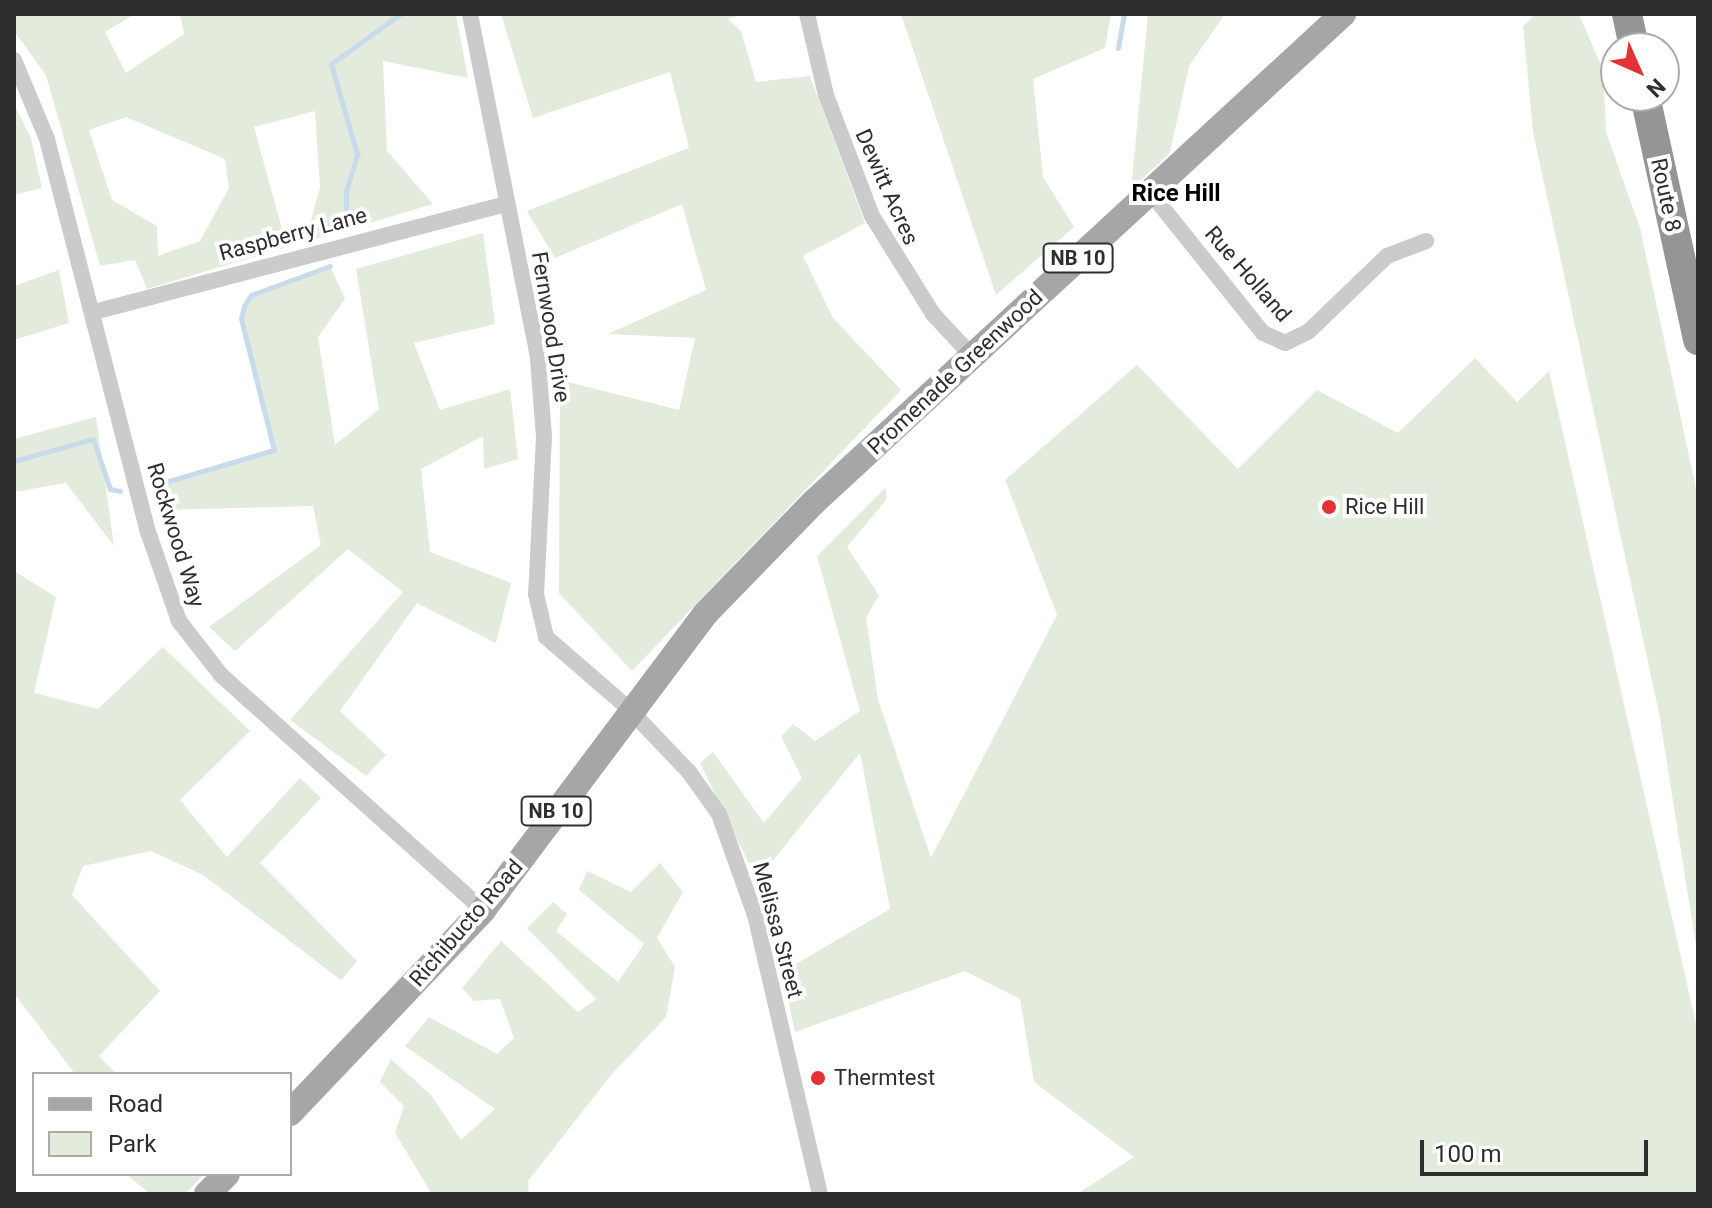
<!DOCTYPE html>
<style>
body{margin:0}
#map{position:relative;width:1712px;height:1208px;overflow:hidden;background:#fff;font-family:Roboto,sans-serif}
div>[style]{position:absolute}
.green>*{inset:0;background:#e3ebdc}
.stream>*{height:5px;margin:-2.5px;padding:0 2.5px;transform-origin:2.5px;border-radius:2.5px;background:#c8dbeb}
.street>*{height:16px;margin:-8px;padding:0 8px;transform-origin:8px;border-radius:8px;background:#cbcbcb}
.primary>*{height:26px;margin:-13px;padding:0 13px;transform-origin:13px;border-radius:13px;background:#a6a6a6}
.highway>*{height:30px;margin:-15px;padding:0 15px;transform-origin:15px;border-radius:15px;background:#959595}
.dots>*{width:22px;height:22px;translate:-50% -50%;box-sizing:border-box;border:4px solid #fff;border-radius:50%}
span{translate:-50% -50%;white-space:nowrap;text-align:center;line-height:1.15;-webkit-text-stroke:8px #fff;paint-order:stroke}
.shield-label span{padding:2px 6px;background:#fff;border:2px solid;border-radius:6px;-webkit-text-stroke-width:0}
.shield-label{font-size:20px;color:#2e2e2e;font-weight:700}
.street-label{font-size:22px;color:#2e2e2e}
.poi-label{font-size:22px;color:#2e2e2e}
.left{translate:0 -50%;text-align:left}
.neighbourhood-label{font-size:24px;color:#000;font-weight:700}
.frame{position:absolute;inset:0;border:16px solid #2e2e2e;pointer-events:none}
.legend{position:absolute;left:32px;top:1072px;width:260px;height:104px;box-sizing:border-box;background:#fff;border:2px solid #ababab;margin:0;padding:10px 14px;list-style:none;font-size:24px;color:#2e2e2e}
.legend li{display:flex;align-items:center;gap:16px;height:40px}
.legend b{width:40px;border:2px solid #ababab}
.north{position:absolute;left:1600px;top:32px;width:80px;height:80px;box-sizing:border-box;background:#fff;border:2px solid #ababab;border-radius:50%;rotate:135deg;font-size:22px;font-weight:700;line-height:32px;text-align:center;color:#2e2e2e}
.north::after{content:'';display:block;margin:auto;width:28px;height:36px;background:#e43134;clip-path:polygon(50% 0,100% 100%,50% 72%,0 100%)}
.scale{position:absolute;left:1420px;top:1140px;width:228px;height:36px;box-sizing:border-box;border:4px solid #2e2e2e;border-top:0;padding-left:10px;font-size:24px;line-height:28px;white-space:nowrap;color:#2e2e2e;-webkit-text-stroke:6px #fff;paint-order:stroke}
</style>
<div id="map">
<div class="green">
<div style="clip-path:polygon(evenodd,14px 14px,135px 14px,105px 32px,126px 73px,184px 34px,180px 14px,456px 14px,468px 78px,383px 61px,387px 151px,433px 204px,305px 242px,320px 187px,315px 111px,254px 127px,287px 247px,147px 289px,135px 260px,100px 266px,46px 75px,14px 31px,14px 14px,126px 117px,225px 159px,229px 188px,200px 241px,158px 256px,157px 226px,112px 200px,89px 130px,126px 117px)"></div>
<div style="clip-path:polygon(501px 14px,744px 14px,728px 19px,741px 31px,756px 82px,810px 76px,865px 223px,803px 256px,833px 318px,901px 390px,632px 671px,559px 593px,560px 380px,679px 410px,695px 338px,608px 334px,706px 290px,682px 204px,555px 258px,527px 211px,689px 148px,670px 72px,533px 118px)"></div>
<div style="clip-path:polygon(901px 14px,1111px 14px,1105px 48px,1033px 79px,1043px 177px,1074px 227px,996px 295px)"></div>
<div style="clip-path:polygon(1148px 14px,1225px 14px,1189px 66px,1170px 153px,1131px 189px)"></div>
<div style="clip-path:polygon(1536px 14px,1579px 14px,1603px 70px,1606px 132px,1640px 228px,1698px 498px,1698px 958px,1659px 713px,1533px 132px,1523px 26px)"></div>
<div style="clip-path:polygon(14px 104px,31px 138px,42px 188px,14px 195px)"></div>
<div style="clip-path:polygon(483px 233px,495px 324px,414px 343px,440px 410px,510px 389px,518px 459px,484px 469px,483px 436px,421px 469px,430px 552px,511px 583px,496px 643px,417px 603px,340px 711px,386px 755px,366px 776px,290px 720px,403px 592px,348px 549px,235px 651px,209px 627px,321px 545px,313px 506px,163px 510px,159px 484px,274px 450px,241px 319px,251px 295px,330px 266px,345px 299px,318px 337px,335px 445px,379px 409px,356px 269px)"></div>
<div style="clip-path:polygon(59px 270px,69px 323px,14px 340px,14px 286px)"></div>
<div style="clip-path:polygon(1475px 358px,1517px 402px,1549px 371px,1698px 1033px,1698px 1194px,1077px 1194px,1134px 1157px,1034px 1082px,1020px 999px,965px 971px,795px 1032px,782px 972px,890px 909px,860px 753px,757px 880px,700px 763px,713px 752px,764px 823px,802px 778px,781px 736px,793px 724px,815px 741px,860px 711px,817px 556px,886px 487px,886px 500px,847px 547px,879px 595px,866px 618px,878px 699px,931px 858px,1057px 615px,1005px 480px,1137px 365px,1238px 469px,1317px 390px,1398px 433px)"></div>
<div style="clip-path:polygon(96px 417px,114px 546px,66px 483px,14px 492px,14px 439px)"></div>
<div style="clip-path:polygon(14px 571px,56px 597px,34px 693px,98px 709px,163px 647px,250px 731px,180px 800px,227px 857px,300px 778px,321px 798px,260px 863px,357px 961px,341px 980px,203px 875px,151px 851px,83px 866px,72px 895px,160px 991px,99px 1056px,116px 1074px,75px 1074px,14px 993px)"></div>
<div style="clip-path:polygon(660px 863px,683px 892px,657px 938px,675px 967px,666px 1017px,611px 1075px,528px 1181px,529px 1194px,432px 1194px,395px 1133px,404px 1106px,380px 1082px,391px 1059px,432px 1096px,461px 1140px,495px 1109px,405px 1046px,429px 1017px,497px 1054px,514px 1038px,500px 999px,474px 1001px,462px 988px,501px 941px,578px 1012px,596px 999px,527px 928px,553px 902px,567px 914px,556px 931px,618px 982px,644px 944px,579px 890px,587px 871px,631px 892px)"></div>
<div style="clip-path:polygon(126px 1174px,204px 1174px,185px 1194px,150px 1194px)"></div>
</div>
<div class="stream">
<div style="left:1118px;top:48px;width:35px;rotate:-80deg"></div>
<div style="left:320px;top:228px;width:30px;rotate:-30deg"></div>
<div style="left:346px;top:213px;width:22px;rotate:-90deg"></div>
<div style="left:346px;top:191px;width:39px;rotate:-73deg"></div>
<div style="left:357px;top:154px;width:94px;rotate:-106.1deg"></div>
<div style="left:331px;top:64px;width:85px;rotate:-35.9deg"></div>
<div style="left:14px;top:461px;width:82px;rotate:-15.6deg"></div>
<div style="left:93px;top:439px;width:53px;rotate:71.2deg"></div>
<div style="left:110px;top:489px;width:10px;rotate:11deg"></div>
<div style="left:159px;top:484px;width:120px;rotate:-16.5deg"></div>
<div style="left:274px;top:450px;width:135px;rotate:-104.1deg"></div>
<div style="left:241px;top:319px;width:13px;rotate:-77deg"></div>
<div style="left:244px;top:306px;width:13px;rotate:-58deg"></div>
<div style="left:251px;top:295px;width:84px;rotate:-20.2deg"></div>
</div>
<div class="street">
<div style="left:470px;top:14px;width:352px;rotate:78.8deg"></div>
<div style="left:538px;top:359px;width:78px;rotate:85.6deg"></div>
<div style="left:544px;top:437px;width:157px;rotate:92.9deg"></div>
<div style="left:536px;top:594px;width:44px;rotate:76.9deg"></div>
<div style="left:546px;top:637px;width:110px;rotate:40.9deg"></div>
<div style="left:629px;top:709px;width:87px;rotate:46.4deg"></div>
<div style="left:689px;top:772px;width:52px;rotate:54.5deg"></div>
<div style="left:719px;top:814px;width:107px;rotate:70.4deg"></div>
<div style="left:755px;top:915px;width:286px;rotate:76.9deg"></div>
<div style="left:807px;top:14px;width:83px;rotate:76.8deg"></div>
<div style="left:826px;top:95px;width:129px;rotate:69.2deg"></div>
<div style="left:872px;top:216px;width:115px;rotate:58.1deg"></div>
<div style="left:933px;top:314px;width:57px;rotate:47.1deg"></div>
<div style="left:14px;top:60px;width:86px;rotate:67.3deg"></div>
<div style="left:47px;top:139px;width:403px;rotate:75.6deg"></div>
<div style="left:147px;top:529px;width:97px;rotate:70.8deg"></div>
<div style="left:179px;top:621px;width:68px;rotate:52.1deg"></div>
<div style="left:221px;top:675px;width:352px;rotate:41.9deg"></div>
<div style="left:1150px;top:192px;width:181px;rotate:51.3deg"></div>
<div style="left:1263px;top:333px;width:24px;rotate:24deg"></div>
<div style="left:1285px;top:343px;width:25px;rotate:-26deg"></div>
<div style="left:1308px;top:332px;width:110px;rotate:-43.9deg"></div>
<div style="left:1387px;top:256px;width:42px;rotate:-21deg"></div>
<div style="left:94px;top:312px;width:425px;rotate:-14.7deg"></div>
</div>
<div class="primary">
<div style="left:290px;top:1113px;width:280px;rotate:-46.4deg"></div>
<div style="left:483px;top:910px;width:371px;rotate:-53.1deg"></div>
<div style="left:706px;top:613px;width:155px;rotate:-45.8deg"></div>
<div style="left:814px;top:502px;width:720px;rotate:-42.69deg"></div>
<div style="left:207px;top:1194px;width:28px;rotate:-45deg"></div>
</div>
<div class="highway">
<div style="left:1627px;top:14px;width:35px;rotate:78deg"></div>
<div style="left:1645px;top:96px;width:250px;rotate:77.7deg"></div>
</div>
<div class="dots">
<div style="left:1329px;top:507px;background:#e43134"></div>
<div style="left:818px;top:1078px;background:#e43134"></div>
</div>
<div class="shield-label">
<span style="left:1078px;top:258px">NB 10</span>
<span style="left:556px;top:811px">NB 10</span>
</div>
<div class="street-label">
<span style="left:887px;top:187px;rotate:66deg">Dewitt Acres</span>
<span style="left:1666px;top:195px;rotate:78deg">Route 8</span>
<span style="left:293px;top:234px;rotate:-15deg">Raspberry Lane</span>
<span style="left:1248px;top:274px;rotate:49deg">Rue Holland</span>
<span style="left:551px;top:327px;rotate:81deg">Fernwood Drive</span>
<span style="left:955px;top:372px;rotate:-43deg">Promenade Greenwood</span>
<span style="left:176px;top:535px;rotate:73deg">Rockwood Way</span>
<span style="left:466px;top:923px;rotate:-49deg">Richibucto Road</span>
<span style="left:778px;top:930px;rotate:75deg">Melissa Street</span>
</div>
<div class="poi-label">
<span class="left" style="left:1345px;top:507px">Rice Hill</span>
<span class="left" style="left:834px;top:1078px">Thermtest</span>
</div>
<div class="neighbourhood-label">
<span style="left:1176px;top:194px">Rice Hill</span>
</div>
<div class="frame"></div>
<ul class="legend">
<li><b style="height:10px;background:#a6a6a6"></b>Road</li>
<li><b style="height:22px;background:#e3ebdc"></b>Park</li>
</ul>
<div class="north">N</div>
<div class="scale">100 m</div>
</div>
